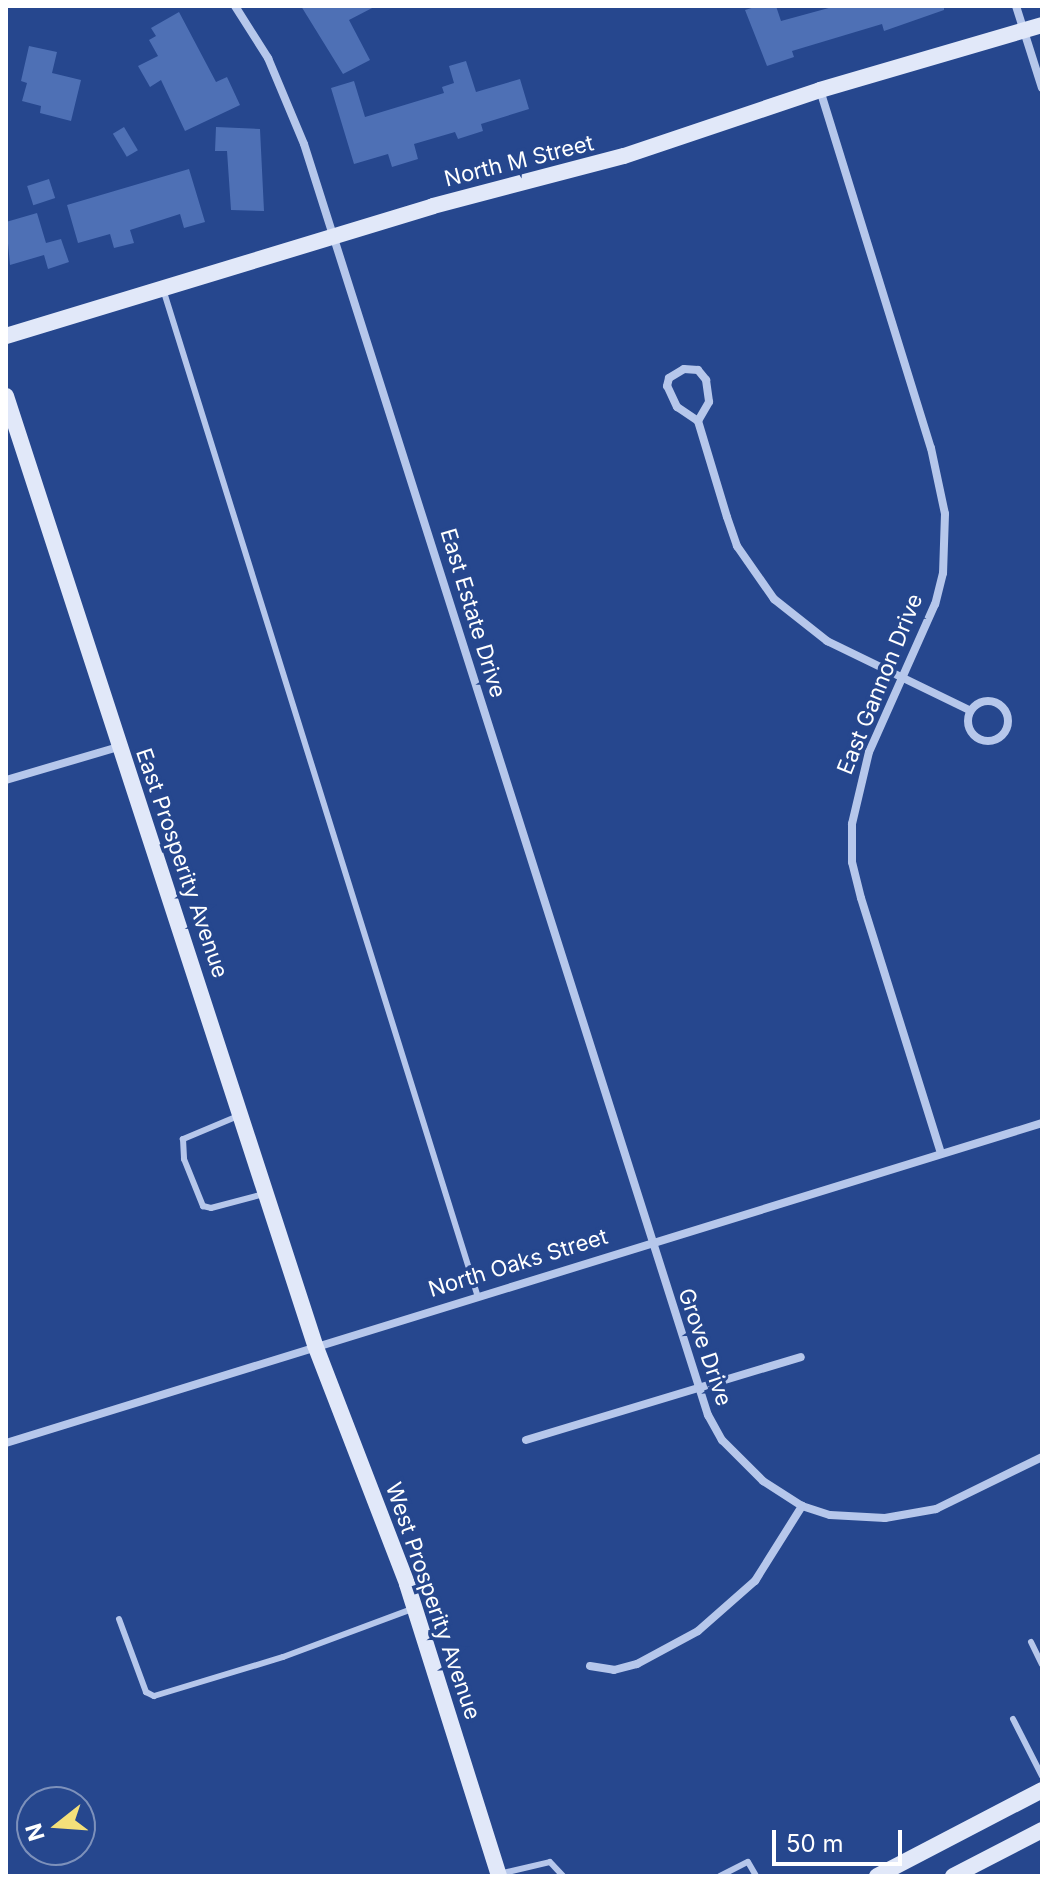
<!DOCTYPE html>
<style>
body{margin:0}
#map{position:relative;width:1048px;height:1882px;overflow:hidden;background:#26478e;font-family:Inter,sans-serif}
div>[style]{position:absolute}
.building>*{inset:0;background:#4e70b5;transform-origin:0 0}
.lane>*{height:6px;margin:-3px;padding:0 3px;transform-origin:3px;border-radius:3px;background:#b6c7eb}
.street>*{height:8px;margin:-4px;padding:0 4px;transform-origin:4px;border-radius:4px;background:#b6c7eb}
.street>.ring{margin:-4px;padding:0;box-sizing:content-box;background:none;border:8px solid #b6c7eb;border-radius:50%}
.secondary>*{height:16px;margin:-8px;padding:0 8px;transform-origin:8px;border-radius:8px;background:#e1e8f9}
span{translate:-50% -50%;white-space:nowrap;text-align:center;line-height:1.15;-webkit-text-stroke:7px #26478e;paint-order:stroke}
.street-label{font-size:22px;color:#fff}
.frame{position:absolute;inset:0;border:8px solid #fff;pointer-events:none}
.north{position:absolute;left:16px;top:1786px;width:80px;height:80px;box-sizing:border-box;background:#26478e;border:2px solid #7d91bb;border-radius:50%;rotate:253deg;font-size:22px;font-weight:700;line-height:32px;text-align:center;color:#fff}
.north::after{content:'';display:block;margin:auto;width:28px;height:36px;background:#f4e07a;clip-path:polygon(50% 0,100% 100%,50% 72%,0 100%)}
.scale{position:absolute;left:772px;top:1830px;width:130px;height:36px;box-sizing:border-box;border:4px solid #fff;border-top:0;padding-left:10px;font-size:24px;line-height:28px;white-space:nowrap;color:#fff;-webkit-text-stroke:6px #26478e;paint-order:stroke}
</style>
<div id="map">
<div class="building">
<div style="clip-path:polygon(301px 6px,376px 6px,349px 20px,370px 60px,343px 74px)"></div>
<div style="clip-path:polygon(758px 6px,776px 6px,781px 21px,836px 6px,944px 6px,944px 10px,884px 31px,882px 24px,792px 51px,794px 57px,767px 66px,745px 10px)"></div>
<div style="clip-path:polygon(179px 12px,216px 82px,227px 77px,240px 105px,185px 131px,161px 80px,150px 87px,138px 66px,158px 56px,149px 40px,156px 36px,151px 28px)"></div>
<div style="clip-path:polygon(29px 46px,57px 52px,52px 73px,81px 80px,71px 121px,40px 113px,41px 106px,22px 101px,27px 83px,21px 81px)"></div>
<div style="clip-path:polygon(466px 61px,476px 92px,520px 79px,529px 109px,481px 124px,483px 131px,458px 139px,455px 132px,414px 144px,418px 159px,392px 167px,388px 154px,354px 164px,331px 88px,354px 81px,365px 117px,444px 93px,442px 87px,454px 83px,449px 66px)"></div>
<div style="left:124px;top:127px;width:27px;height:13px;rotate:59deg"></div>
<div style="clip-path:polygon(216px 127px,260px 129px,264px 211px,231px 210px,227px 151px,215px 151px)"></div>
<div style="clip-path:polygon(189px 169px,205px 222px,184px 228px,180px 214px,130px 230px,134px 243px,114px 248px,110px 234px,78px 243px,67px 205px)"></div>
<div style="left:49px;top:179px;width:20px;height:23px;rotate:72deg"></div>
<div style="clip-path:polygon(37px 213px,46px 243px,61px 239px,69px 262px,48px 269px,44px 255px,10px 265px,6px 222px)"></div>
</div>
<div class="lane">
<div style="left:163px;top:289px;width:1053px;rotate:72.65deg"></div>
<div style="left:238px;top:1116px;width:60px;rotate:157.3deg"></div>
<div style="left:183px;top:1139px;width:20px;rotate:87deg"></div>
<div style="left:184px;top:1159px;width:51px;rotate:68deg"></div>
<div style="left:203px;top:1206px;width:8px;rotate:14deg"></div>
<div style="left:211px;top:1208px;width:55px;rotate:-14.8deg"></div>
<div style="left:119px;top:1619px;width:78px;rotate:69.7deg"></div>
<div style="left:146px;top:1692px;width:9px;rotate:27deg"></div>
<div style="left:154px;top:1696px;width:135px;rotate:-16.8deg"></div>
<div style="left:283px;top:1657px;width:138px;rotate:-20.4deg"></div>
<div style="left:1031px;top:1642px;width:25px;rotate:64deg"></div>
<div style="left:1013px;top:1719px;width:64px;rotate:63deg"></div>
<div style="left:499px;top:1874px;width:52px;rotate:-13.2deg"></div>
<div style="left:550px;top:1862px;width:19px;rotate:47deg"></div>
<div style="left:720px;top:1876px;width:31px;rotate:-27deg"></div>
<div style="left:748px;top:1862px;width:16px;rotate:60deg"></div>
</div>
<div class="street">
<div style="left:235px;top:6px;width:62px;rotate:57.6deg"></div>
<div style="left:268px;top:58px;width:93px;rotate:67.3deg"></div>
<div style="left:304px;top:144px;width:1334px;rotate:72.37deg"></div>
<div style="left:708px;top:1415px;width:29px;rotate:61deg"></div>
<div style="left:722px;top:1440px;width:58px;rotate:45deg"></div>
<div style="left:763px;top:1481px;width:46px;rotate:32.7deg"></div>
<div style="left:802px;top:1506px;width:29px;rotate:18deg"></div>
<div style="left:830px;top:1515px;width:55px;rotate:3.1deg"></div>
<div style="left:885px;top:1518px;width:52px;rotate:-10deg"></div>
<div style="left:936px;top:1509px;width:118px;rotate:-26.1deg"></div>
<div style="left:1016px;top:6px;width:86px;rotate:72.4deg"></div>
<div style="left:820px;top:90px;width:375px;rotate:72.8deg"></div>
<div style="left:931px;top:448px;width:67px;rotate:78deg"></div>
<div style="left:945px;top:514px;width:59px;rotate:91.9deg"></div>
<div style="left:943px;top:573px;width:32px;rotate:104deg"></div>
<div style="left:935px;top:604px;width:162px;rotate:114deg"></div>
<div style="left:869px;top:752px;width:74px;rotate:103.3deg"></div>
<div style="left:852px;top:824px;width:38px;rotate:90deg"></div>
<div style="left:852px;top:862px;width:37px;rotate:76deg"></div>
<div style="left:861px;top:898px;width:268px;rotate:72.6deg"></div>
<div style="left:698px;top:421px;width:25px;rotate:-146deg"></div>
<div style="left:677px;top:407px;width:23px;rotate:-115deg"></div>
<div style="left:667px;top:386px;width:8px;rotate:-76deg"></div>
<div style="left:669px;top:378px;width:17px;rotate:-31deg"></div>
<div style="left:684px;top:369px;width:14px;rotate:4deg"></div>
<div style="left:698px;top:370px;width:13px;rotate:51deg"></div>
<div style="left:706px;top:380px;width:22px;rotate:82deg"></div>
<div style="left:709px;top:402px;width:22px;rotate:120deg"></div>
<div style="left:698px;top:421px;width:100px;rotate:73.2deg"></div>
<div style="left:727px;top:517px;width:31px;rotate:71deg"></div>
<div style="left:737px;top:546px;width:65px;rotate:55.1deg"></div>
<div style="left:774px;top:599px;width:68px;rotate:38.4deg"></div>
<div style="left:827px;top:641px;width:158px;rotate:25.9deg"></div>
<div class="ring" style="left:968px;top:701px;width:32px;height:32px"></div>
<div style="left:6px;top:780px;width:117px;rotate:-16.4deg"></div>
<div style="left:526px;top:1440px;width:287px;rotate:-16.8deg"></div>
<div style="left:6px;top:1443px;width:1084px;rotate:-17.16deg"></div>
<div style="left:590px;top:1666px;width:24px;rotate:9deg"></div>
<div style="left:614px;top:1670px;width:24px;rotate:-15deg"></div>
<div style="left:637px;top:1664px;width:69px;rotate:-28.4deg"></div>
<div style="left:698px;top:1631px;width:76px;rotate:-41.3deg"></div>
<div style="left:755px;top:1581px;width:89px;rotate:-57.9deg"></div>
</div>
<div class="secondary">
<div style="left:6px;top:336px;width:446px;rotate:-16.9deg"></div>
<div style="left:433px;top:206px;width:197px;rotate:-14.7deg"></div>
<div style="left:624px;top:156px;width:207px;rotate:-18.6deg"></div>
<div style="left:820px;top:90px;width:231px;rotate:-16.3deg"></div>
<div style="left:6px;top:396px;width:998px;rotate:71.96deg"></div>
<div style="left:315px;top:1345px;width:256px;rotate:68.9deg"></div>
<div style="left:407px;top:1584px;width:306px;rotate:72.5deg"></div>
<div style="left:877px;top:1876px;width:186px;rotate:-27.5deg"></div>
<div style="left:953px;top:1876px;width:100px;rotate:-27.3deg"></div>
</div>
<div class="street-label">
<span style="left:519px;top:161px;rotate:-14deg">North M Street</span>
<span style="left:473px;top:613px;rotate:73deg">East Estate Drive</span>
<span style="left:880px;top:684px;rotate:-68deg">East Gannon Drive</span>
<span style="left:182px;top:863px;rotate:71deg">East Prosperity Avenue</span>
<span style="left:518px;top:1263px;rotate:-17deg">North Oaks Street</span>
<span style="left:705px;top:1347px;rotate:71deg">Grove Drive</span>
<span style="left:433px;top:1601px;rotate:71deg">West Prosperity Avenue</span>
</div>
<div class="frame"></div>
<div class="north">N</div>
<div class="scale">50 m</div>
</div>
